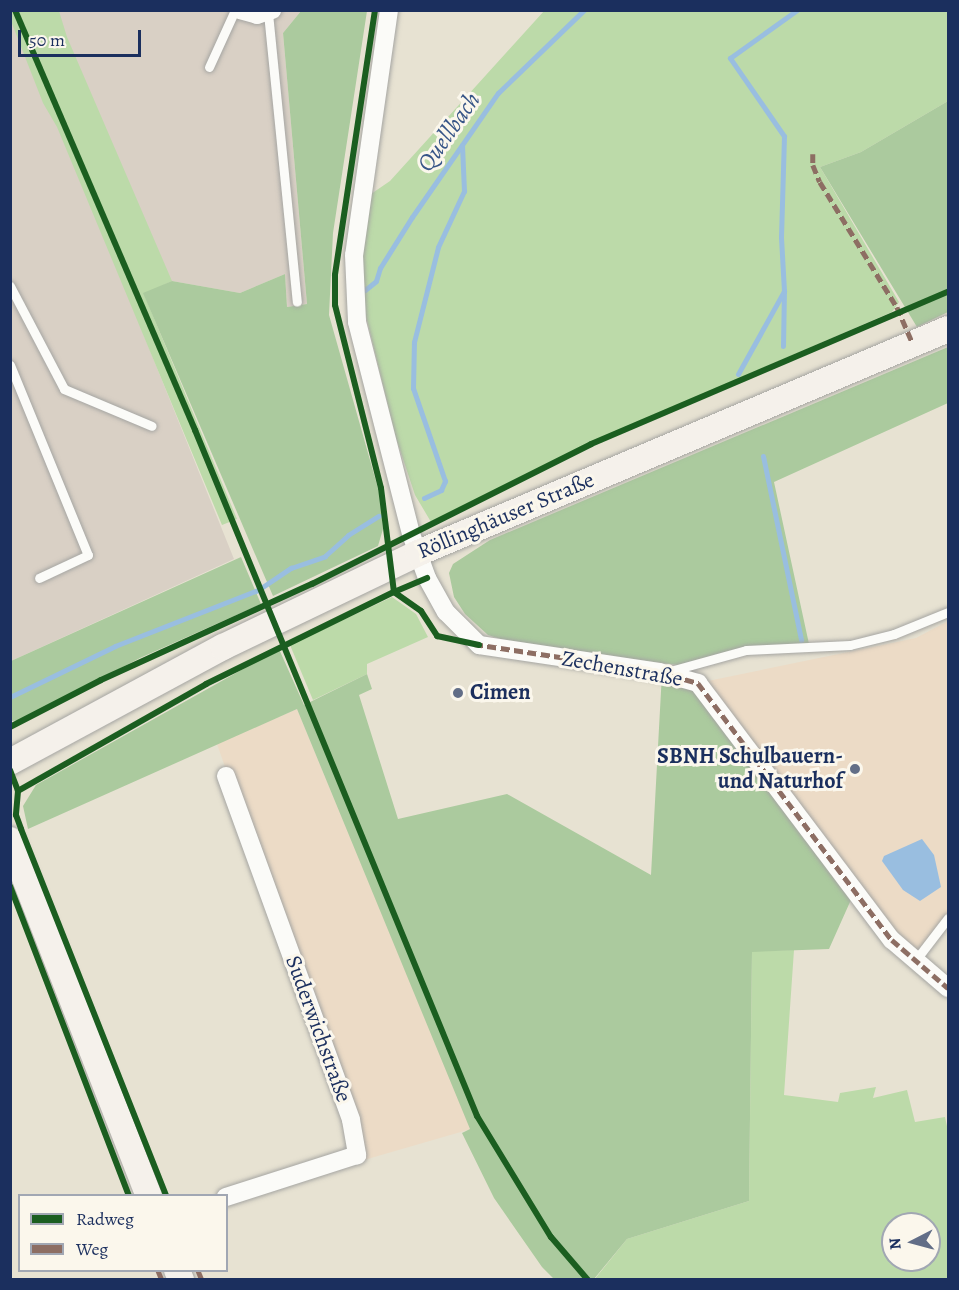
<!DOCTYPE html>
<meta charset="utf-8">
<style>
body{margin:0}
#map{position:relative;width:959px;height:1290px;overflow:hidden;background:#e7e2d2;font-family:Alegreya,serif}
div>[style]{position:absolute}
.built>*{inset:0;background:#ecdbc6}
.industrial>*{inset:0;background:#d9d0c5}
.green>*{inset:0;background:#bcdaa9}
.forest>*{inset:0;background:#abca9e}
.water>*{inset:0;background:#99bee0}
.stream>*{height:5px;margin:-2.5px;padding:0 2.5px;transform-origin:2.5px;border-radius:2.5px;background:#99bee0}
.roads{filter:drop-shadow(0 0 2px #a5a5a2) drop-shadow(0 0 2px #a5a5a2)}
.service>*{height:9px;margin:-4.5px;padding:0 4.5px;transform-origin:4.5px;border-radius:4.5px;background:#fbfbf8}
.minor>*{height:18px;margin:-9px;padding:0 9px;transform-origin:9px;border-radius:9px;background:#fbfbf8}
.secondary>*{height:26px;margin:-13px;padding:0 13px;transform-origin:13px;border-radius:13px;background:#f5f1eb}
.quiet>*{height:4.5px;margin-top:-2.25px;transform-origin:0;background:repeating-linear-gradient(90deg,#8d6e63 0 9px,transparent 0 13.5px)}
.cycleway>*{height:6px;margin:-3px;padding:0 3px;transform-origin:3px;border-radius:3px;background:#1b5e20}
.dots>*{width:16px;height:16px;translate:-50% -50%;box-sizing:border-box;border:3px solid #fbf7ec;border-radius:50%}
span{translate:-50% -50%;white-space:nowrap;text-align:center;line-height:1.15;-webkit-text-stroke:6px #fbf7ec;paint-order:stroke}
.street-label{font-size:22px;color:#1b2f5e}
.poi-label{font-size:22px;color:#1b2f5e;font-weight:700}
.left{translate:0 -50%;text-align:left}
.right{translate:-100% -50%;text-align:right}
.water-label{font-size:24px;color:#375587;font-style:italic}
.frame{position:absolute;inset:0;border:12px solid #1b2f5e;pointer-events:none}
.legend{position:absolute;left:18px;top:1194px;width:210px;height:78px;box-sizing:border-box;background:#fbf7ec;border:2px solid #a1a7b3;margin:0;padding:8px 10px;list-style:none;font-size:18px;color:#1b2f5e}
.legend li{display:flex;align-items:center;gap:12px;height:30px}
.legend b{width:30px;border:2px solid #a1a7b3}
.north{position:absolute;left:881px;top:1212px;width:60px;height:60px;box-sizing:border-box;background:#fbf7ec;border:2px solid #a1a7b3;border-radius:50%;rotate:264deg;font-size:16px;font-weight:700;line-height:24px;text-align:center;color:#1b2f5e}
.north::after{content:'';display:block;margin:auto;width:21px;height:27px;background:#626e87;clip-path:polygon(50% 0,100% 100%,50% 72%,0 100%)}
.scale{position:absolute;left:18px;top:30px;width:123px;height:27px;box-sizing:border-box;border:3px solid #1b2f5e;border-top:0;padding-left:8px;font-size:18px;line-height:21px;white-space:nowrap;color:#1b2f5e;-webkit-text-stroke:4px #fbf7ec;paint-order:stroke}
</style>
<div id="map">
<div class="built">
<div style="clip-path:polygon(948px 621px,948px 918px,915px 961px,698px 683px,916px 638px)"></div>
<div style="clip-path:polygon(297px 709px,471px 1129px,364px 1160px,217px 744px)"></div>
</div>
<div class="industrial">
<div style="clip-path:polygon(10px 11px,301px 11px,283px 33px,307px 304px,287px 307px,285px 274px,240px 293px,172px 281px,130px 301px,234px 559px,11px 661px)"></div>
</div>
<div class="green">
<div style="clip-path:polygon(11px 11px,59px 11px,67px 37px,172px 281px,144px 294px,237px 519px,222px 525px,57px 127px,43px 103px,11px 21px)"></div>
<div style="clip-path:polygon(544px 11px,948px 11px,948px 101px,861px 152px,820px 167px,899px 302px,892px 312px,615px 432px,431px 522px,415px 495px,396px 438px,365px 312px,360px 265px,371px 194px,390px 181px)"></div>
<div style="clip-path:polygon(392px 597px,416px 614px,428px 637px,367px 664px,367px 674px,313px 700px,290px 645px)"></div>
<div style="clip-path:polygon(evenodd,794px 950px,784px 1095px,838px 1102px,840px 1093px,876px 1087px,873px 1098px,907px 1090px,915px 1122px,945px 1117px,948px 1131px,948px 1279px,594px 1280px,627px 1239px,749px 1201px,752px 951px,794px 950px,893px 1224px,929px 1224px,929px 1260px,893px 1260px,893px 1224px)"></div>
</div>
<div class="forest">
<div style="clip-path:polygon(301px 11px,367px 11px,333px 233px,329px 315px,381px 499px,383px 529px,378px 546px,273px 596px,143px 293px,172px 281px,240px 293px,285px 274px,287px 307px,307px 304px,283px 33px)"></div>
<div style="clip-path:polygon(948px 101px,948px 312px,917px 327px,820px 167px,861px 152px)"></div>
<div style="clip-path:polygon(948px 347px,948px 403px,774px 482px,809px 644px,678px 665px,520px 645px,488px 635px,465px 614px,454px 597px,449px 573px,453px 564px,490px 540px)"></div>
<div style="clip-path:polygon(241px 557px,261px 604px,140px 658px,22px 720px,11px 721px,11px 661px)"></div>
<div style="clip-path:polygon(279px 649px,304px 705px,367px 674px,372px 689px,359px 695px,398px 819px,507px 794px,651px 875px,662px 673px,698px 683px,854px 893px,829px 949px,752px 952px,749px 1201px,627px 1239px,594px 1279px,554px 1279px,542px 1267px,494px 1198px,462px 1133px,470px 1129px,297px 709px,28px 829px,23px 806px,36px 785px)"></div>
</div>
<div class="water">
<div style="clip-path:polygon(922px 839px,934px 855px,941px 887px,920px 901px,903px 890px,882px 861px,884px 856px)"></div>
</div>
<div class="stream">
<div style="left:365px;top:290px;width:14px;rotate:-39deg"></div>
<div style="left:376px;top:281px;width:14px;rotate:-73deg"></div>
<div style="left:380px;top:268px;width:60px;rotate:-57.9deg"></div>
<div style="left:412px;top:217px;width:151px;rotate:-55.3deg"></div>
<div style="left:498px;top:93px;width:120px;rotate:-44deg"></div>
<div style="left:783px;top:346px;width:55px;rotate:-89deg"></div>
<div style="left:738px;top:374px;width:95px;rotate:-61deg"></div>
<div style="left:784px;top:291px;width:54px;rotate:-93.2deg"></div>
<div style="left:781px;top:237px;width:101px;rotate:-88.3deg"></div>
<div style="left:784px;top:136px;width:95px;rotate:-124.7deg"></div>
<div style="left:730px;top:58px;width:82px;rotate:-35.6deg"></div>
<div style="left:763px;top:456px;width:188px;rotate:78.3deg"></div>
<div style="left:424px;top:498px;width:19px;rotate:-25deg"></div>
<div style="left:441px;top:490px;width:10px;rotate:-66deg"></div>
<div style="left:445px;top:481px;width:98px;rotate:-109deg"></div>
<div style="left:413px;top:388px;width:46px;rotate:-88.8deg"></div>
<div style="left:414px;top:342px;width:98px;rotate:-75.8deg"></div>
<div style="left:438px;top:247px;width:62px;rotate:-65.1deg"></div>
<div style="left:464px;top:191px;width:46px;rotate:-92.5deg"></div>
<div style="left:10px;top:697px;width:117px;rotate:-25.9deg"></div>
<div style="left:115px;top:646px;width:154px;rotate:-21.4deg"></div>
<div style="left:258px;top:590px;width:40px;rotate:-34deg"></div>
<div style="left:291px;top:568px;width:36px;rotate:-19deg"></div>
<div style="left:325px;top:556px;width:31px;rotate:-42deg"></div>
<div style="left:348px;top:535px;width:36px;rotate:-32deg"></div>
</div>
<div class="roads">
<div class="service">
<div style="left:268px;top:13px;width:290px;rotate:84.3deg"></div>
<div style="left:209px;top:67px;width:63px;rotate:-65.5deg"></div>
<div style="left:10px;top:286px;width:116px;rotate:62.3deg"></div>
<div style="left:64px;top:389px;width:95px;rotate:22.8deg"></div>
<div style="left:10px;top:365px;width:205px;rotate:67.7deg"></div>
<div style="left:88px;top:555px;width:54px;rotate:154.9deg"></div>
<div style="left:670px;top:671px;width:79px;rotate:-15.4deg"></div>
<div style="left:746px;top:650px;width:104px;rotate:-2.8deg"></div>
<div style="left:850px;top:645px;width:45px;rotate:-14deg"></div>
<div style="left:894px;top:634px;width:58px;rotate:-22.2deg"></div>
<div style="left:915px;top:961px;width:54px;rotate:-52.5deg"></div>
</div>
<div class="minor">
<div style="left:240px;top:10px;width:18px;rotate:16deg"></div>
<div style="left:257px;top:15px;width:16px;rotate:-18deg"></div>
<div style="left:389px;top:10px;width:247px;rotate:98.1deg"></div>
<div style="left:354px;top:255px;width:67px;rotate:87.4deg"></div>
<div style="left:357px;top:322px;width:219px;rotate:75.7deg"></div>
<div style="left:411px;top:534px;width:47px;rotate:70deg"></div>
<div style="left:427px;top:578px;width:39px;rotate:61deg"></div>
<div style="left:446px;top:612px;width:47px;rotate:45deg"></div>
<div style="left:479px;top:645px;width:182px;rotate:8.5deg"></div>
<div style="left:659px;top:672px;width:41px;rotate:15.8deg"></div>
<div style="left:698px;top:683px;width:322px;rotate:53deg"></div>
<div style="left:892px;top:940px;width:74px;rotate:40.6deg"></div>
<div style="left:226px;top:776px;width:366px;rotate:70deg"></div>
<div style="left:351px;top:1120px;width:36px;rotate:80deg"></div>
<div style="left:357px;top:1155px;width:138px;rotate:162.2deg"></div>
</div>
<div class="secondary">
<div style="left:10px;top:762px;width:242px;rotate:-28.4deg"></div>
<div style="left:223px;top:647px;width:216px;rotate:-25.7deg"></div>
<div style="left:418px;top:553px;width:575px;rotate:-22.91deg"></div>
<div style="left:10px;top:840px;width:382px;rotate:68.7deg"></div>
<div style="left:177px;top:1270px;width:11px;rotate:68deg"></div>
</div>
</div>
<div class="quiet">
<div style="left:813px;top:154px;width:11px;rotate:90deg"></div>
<div style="left:813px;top:165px;width:18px;rotate:68deg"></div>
<div style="left:820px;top:182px;width:147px;rotate:58.4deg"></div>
<div style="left:897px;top:307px;width:40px;rotate:66.6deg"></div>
<div style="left:474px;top:644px;width:187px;rotate:8.6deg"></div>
<div style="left:659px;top:672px;width:41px;rotate:15.8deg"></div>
<div style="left:698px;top:683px;width:322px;rotate:53deg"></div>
<div style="left:892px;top:940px;width:74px;rotate:40.6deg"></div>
<div style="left:158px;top:1270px;width:11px;rotate:68deg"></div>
<div style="left:198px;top:1270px;width:11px;rotate:68deg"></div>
</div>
<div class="cycleway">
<div style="left:15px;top:10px;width:457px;rotate:66.8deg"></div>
<div style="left:195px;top:430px;width:742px;rotate:67.65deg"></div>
<div style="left:477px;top:1116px;width:142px;rotate:58.6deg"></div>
<div style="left:551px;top:1237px;width:57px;rotate:49.3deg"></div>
<div style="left:375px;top:10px;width:268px;rotate:98.6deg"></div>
<div style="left:335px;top:275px;width:30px;rotate:90deg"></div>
<div style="left:335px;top:305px;width:189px;rotate:75.9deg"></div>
<div style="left:381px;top:488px;width:105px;rotate:82.9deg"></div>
<div style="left:394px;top:592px;width:36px;rotate:-23deg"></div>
<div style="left:10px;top:727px;width:102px;rotate:-27.3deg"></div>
<div style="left:101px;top:680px;width:232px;rotate:-24.5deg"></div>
<div style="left:312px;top:584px;width:312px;rotate:-26.6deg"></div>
<div style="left:591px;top:444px;width:388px;rotate:-23.1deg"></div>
<div style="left:10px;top:770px;width:22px;rotate:69deg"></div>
<div style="left:18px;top:791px;width:24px;rotate:95deg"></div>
<div style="left:16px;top:815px;width:15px;rotate:70deg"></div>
<div style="left:21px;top:829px;width:395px;rotate:68.4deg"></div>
<div style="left:18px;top:791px;width:216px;rotate:-29.6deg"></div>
<div style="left:206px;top:684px;width:209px;rotate:-26.1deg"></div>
<div style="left:394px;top:592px;width:33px;rotate:35deg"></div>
<div style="left:421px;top:611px;width:30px;rotate:57deg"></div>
<div style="left:437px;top:636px;width:43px;rotate:12.1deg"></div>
<div style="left:10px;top:886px;width:332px;rotate:69deg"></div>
</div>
<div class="dots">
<div style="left:458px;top:693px;background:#626e87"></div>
<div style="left:855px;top:769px;background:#626e87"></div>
</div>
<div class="street-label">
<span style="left:506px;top:516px;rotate:-23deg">Röllinghäuser Straße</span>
<span style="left:622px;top:669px;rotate:10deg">Zechenstraße</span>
<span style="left:318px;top:1029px;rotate:70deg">Suderwichstraße</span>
</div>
<div class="poi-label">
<span class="left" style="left:470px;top:693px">Cimen</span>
<span class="right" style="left:843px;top:769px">SBNH Schulbauern-<br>und Naturhof</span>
</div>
<div class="water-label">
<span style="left:449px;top:132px;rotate:-55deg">Quellbach</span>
</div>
<div class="frame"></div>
<ul class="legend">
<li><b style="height:8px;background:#1b5e20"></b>Radweg</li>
<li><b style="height:8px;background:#8d6e63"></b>Weg</li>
</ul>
<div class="north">N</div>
<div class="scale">50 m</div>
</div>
